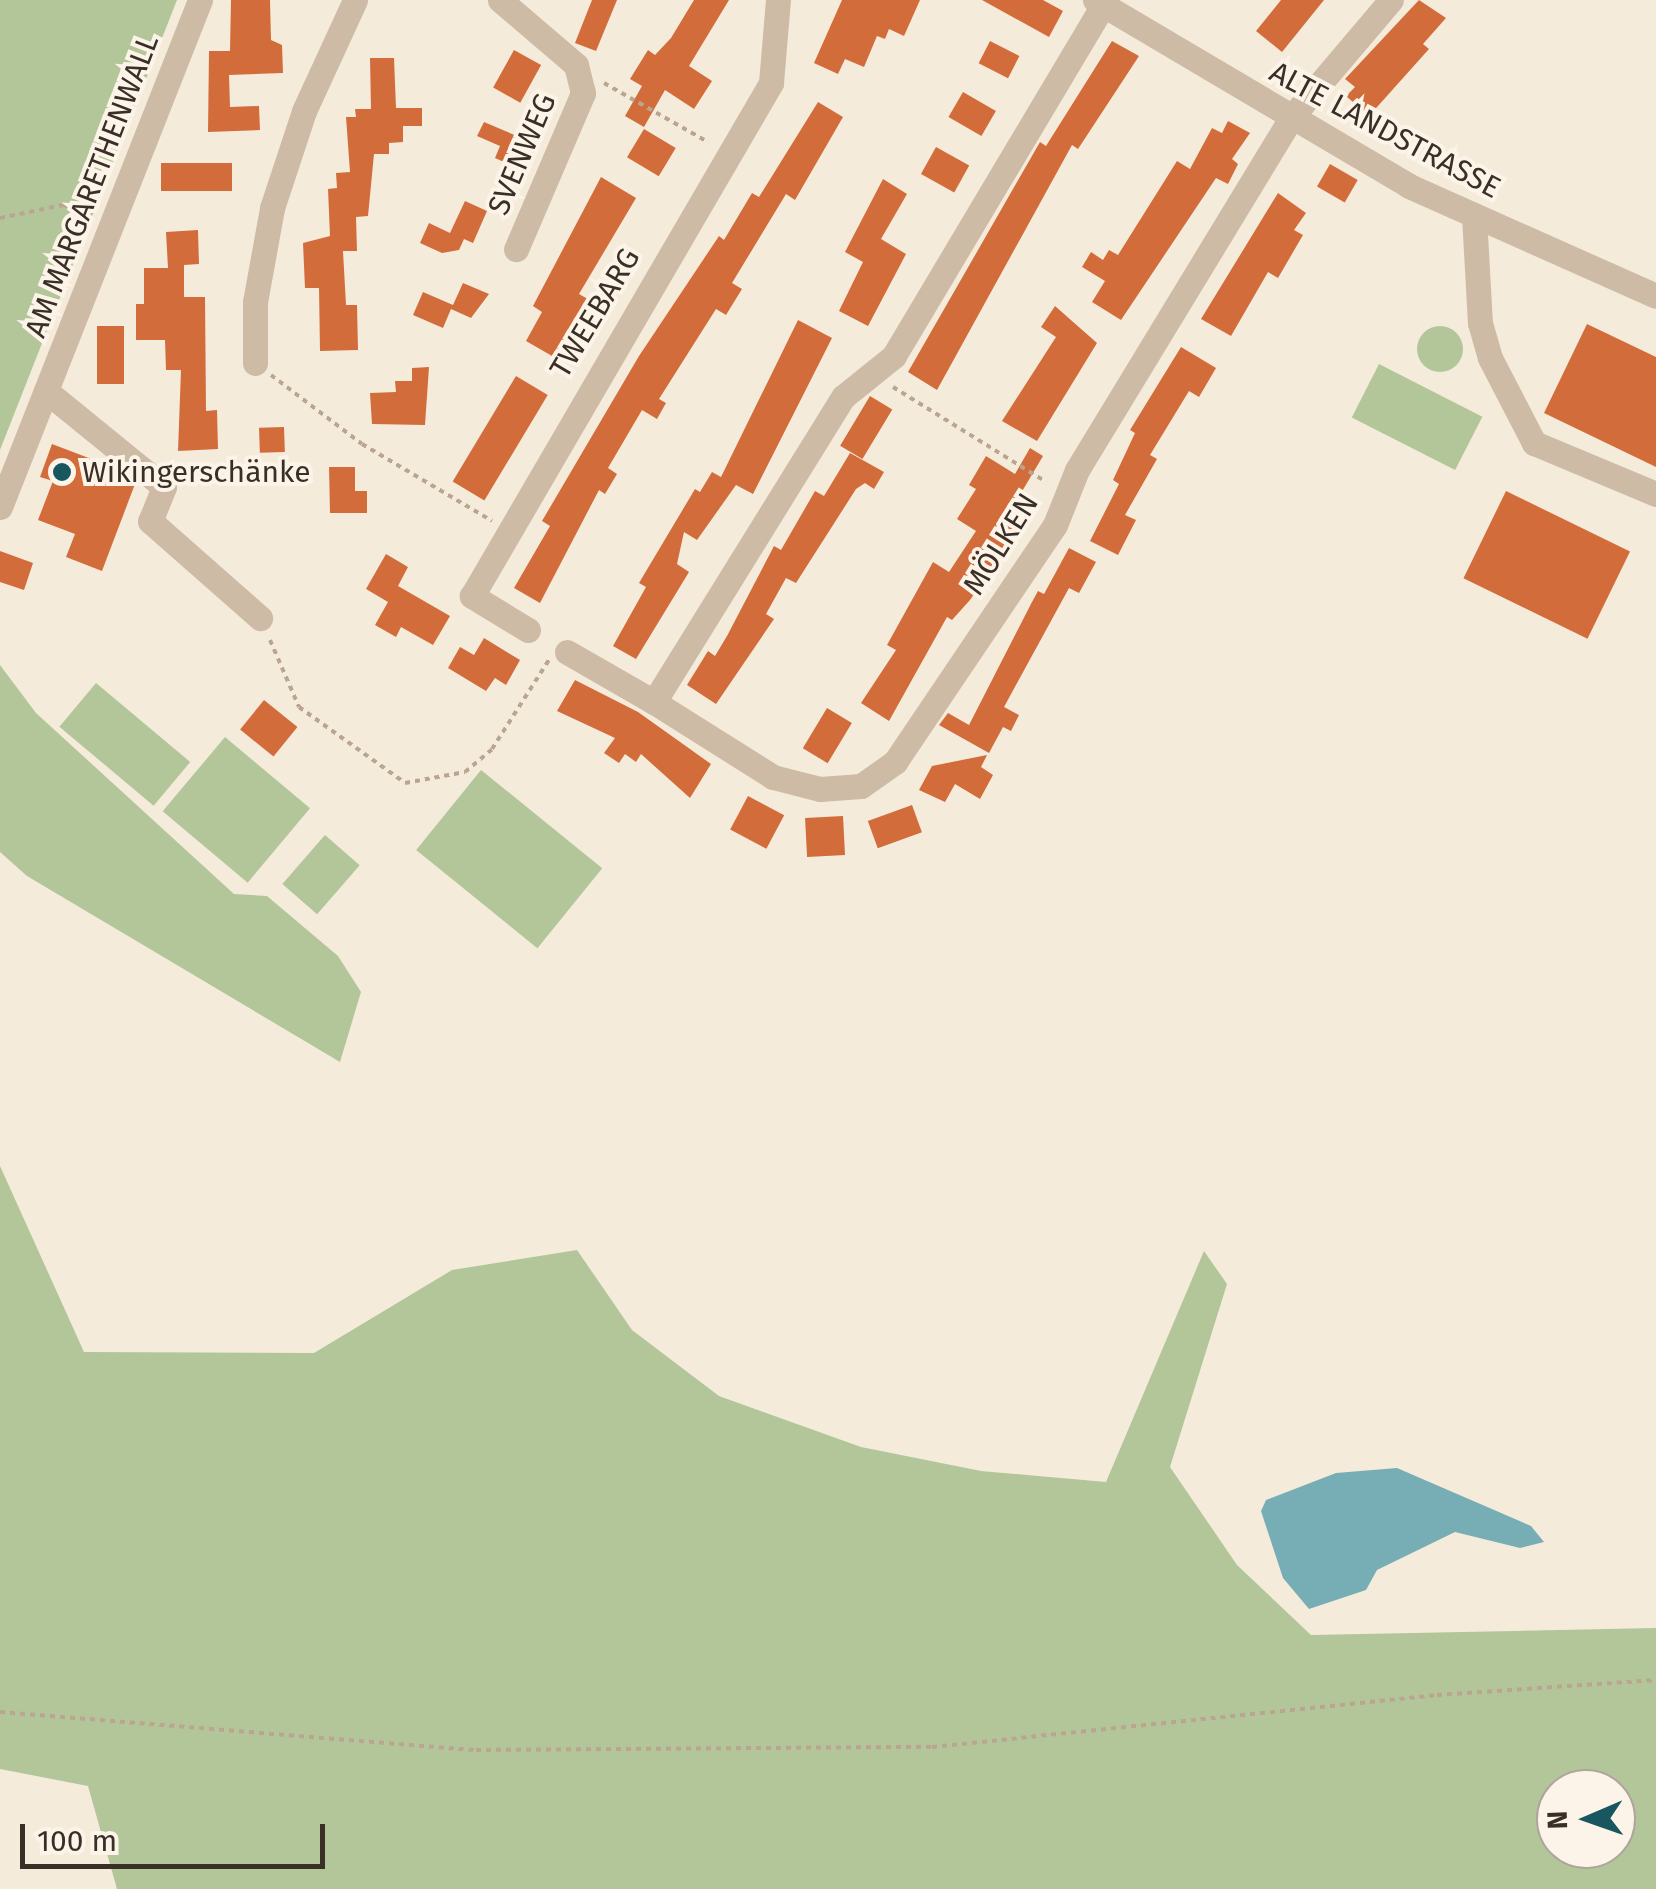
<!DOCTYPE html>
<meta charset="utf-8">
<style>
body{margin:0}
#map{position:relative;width:1656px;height:1889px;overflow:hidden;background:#f5ebdb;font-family:"Fira Sans",sans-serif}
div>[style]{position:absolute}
.green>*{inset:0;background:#b3c699;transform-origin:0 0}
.round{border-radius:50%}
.water>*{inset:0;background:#77aeb5}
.building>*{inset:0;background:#d36c3b;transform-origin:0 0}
.path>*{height:4px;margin-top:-2px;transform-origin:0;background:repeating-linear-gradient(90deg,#baa590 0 5px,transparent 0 10px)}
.minor>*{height:25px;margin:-12.5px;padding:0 12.5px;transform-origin:12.5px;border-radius:12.5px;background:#cebba6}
.dots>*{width:28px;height:28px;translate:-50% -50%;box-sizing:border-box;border:5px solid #fcf4e8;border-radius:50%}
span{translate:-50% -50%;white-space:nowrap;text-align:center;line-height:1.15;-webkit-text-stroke:8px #fcf4e8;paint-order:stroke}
.street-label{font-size:30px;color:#3a2f27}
.poi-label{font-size:30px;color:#3a2f27}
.left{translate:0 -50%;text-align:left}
.north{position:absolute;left:1536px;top:1769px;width:100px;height:100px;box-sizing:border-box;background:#fcf4e8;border:2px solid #aea59b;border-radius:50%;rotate:268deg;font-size:28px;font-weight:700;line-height:40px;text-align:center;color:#3a2f27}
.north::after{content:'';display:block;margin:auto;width:35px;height:45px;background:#185660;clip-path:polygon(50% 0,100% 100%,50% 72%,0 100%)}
.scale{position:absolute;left:20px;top:1824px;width:305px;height:45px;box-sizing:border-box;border:5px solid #3a2f27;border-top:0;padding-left:12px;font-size:30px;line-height:35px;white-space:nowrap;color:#3a2f27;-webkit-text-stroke:8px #fcf4e8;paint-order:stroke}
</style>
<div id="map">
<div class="green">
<div style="clip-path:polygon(0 0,177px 0,0 450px)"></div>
<div class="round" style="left:1417px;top:326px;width:46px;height:46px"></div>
<div style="left:1379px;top:364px;width:116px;height:60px;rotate:27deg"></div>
<div style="clip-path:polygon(0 665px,36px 713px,234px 894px,267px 896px,338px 956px,361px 992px,340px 1062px,27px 876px,0 852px)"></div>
<div style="left:96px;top:683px;width:123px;height:57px;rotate:40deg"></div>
<div style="left:225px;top:737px;width:111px;height:97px;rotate:40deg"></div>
<div style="left:481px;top:770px;width:156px;height:103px;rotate:39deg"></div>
<div style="left:325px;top:835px;width:46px;height:65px;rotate:41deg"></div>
<div style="clip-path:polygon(evenodd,0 1166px,84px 1352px,314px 1353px,452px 1270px,577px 1250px,632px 1330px,719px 1396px,861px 1447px,981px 1471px,1106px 1482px,1204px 1251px,1227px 1284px,1170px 1467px,1237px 1565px,1311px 1635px,1656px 1628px,1656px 1889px,117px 1889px,88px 1786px,0 1769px,0 1166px,1556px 1789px,1616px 1789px,1616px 1849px,1556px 1849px,1556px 1789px)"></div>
</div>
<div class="water">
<div style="clip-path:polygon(1397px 1468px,1531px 1526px,1544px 1542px,1520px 1548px,1455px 1532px,1377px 1570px,1366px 1590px,1309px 1609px,1283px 1578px,1261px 1511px,1266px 1500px,1336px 1473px)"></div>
</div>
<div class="building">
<div style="clip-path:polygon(231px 0,270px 0,271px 40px,282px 45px,283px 73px,229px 75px,230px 107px,259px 106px,260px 130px,208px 132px,209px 51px,230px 51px)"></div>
<div style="clip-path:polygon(592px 0,617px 0,596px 51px,575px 43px)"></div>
<div style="clip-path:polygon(694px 0,729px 0,689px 66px,712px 81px,694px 109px,665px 90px,644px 127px,625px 116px,642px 86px,630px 79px,648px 50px,655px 55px,671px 38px)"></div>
<div style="clip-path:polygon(842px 0,920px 0,904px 36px,889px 29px,885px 39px,877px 36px,864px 67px,845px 59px,838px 74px,814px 63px)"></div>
<div style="clip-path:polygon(982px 0,1043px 0,1063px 11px,1049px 37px)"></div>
<div style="clip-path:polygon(1281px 0,1324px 0,1282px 52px,1256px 31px)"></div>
<div style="clip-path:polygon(1419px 0,1446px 18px,1423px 44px,1429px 49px,1369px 116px,1346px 96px,1355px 87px,1345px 79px)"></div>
<div style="left:990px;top:41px;width:33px;height:25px;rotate:27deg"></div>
<div style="clip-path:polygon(1112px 41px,1139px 56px,1078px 149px,1072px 145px,937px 390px,908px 372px,1040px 142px,1046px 146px)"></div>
<div style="left:514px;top:50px;width:31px;height:43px;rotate:29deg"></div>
<div style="clip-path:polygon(370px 58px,394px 58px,396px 108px,422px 108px,422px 126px,403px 126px,403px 142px,389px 143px,389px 154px,374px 154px,368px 216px,356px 217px,357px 251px,343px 251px,346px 305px,357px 305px,358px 350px,320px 351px,319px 288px,305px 288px,303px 243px,330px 236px,328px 189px,337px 188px,336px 173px,350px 172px,346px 117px,356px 117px,355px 109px,371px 109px)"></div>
<div style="left:963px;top:92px;width:38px;height:29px;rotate:30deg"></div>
<div style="clip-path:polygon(818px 102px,843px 117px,795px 200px,786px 194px,732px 283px,742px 289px,726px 315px,716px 309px,659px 399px,666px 403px,657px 419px,642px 410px,608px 468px,617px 474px,605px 494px,599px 490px,540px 603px,514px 588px,550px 526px,542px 521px,639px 356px,719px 236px,724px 240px,752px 193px,759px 197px)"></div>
<div style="clip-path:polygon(1228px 121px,1250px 133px,1232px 159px,1238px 164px,1228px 184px,1216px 178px,1121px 320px,1092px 302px,1105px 281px,1082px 267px,1091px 252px,1103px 260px,1109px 250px,1118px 255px,1177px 161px,1190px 169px,1212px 128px,1222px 133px)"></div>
<div style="clip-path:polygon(484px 122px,538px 145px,532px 160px,522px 156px,517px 168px,495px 158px,500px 146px,477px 136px)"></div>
<div style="left:644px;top:129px;width:37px;height:33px;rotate:31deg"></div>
<div style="left:936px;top:147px;width:38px;height:31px;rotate:29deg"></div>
<div style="left:161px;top:163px;width:71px;height:28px"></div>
<div style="left:1330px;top:164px;width:32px;height:26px;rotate:30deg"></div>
<div style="clip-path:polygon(601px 177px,636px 198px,579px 294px,593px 302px,559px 360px,526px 341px,542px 312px,533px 306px)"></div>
<div style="clip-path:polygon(883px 179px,907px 194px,881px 239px,906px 254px,868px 326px,839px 311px,863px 262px,845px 252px)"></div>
<div style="clip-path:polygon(1278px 193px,1306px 213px,1294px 230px,1303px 235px,1278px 278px,1268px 272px,1231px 336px,1201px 319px)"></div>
<div style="clip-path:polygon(465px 201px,487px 211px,473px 243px,464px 239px,459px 250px,442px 253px,420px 243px,429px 223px,450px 233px)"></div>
<div style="clip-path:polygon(198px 230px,199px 264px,184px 265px,184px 297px,205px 297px,206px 411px,217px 410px,218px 449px,178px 451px,181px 370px,166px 370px,165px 340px,136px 340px,136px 304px,144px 304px,144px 268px,168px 268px,166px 232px)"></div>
<div style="clip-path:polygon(463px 283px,489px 294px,471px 318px,451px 309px,443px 328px,413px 315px,423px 292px,453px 305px)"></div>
<div style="clip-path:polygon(1055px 306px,1097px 343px,1037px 441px,1002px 421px,1056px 337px,1041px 327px)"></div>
<div style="clip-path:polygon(798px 320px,832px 338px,753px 494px,736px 485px,697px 540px,684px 532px,677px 564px,689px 572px,636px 659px,613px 646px,646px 587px,639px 583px,695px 489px,700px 492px,712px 472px,721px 477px)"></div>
<div style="clip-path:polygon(1587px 324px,1656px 357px,1656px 467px,1544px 413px)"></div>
<div style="left:97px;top:326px;width:27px;height:58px"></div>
<div style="clip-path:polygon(1181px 347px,1216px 368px,1199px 397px,1189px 391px,1150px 455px,1157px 459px,1125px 515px,1136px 520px,1118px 555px,1090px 541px,1119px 484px,1113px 480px,1135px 433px,1130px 430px)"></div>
<div style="clip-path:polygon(429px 367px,425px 425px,372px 424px,370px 393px,396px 392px,395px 381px,412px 381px,412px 368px)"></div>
<div style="left:516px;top:376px;width:37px;height:123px;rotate:31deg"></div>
<div style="left:870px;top:396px;width:26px;height:58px;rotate:31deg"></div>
<div style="left:284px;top:427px;width:25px;height:25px;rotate:88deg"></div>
<div style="clip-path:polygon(52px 444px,115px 468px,135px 484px,102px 571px,66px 557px,75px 534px,38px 520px,53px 481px,40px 477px)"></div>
<div style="clip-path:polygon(1030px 448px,1043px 456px,1011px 510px,1026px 519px,970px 600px,952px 620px,947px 617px,889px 721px,861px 703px,896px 650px,887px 645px,933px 562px,949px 572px,976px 531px,957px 519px,976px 489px,969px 485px,986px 456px,1015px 474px)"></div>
<div style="clip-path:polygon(850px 453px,884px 472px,874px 489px,865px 483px,856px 489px,796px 583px,786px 578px,766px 614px,774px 619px,716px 704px,687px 685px,708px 651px,715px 656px,727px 636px,774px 546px,781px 550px,815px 491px,824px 496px)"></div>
<div style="clip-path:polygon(329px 467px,355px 467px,355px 491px,367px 491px,367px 513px,330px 513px)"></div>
<div style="left:1506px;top:491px;width:138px;height:97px;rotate:26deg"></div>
<div style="clip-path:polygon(1069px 548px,1096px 562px,1079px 593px,1069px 588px,1004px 707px,1019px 715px,1011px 731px,1003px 727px,989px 753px,939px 725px,948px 713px,969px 725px,1032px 602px,1038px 591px,1044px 594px)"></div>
<div style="clip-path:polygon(0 551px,33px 563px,24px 590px,0 582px)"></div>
<div style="clip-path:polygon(386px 554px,408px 567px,398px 586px,450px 616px,433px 645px,401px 627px,396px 637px,375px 625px,388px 602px,366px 589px)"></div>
<div style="clip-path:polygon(484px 638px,520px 660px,506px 685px,495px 678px,486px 691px,448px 668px,460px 647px,474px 655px)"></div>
<div style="clip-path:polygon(575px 680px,638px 712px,711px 764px,690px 798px,641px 754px,636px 762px,625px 754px,619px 763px,604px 753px,615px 738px,557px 711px)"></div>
<div style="left:264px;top:700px;width:43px;height:38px;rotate:39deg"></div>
<div style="left:827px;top:708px;width:29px;height:47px;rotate:31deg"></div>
<div style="clip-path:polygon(987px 755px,981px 767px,993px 775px,980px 799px,955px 784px,945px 802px,919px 790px,932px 766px)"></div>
<div style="left:748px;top:796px;width:41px;height:38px;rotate:28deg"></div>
<div style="left:912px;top:805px;width:29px;height:47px;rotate:70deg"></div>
<div style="left:843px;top:816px;width:39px;height:38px;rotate:87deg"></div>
</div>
<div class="path">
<div style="left:604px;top:83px;width:120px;rotate:29.6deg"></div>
<div style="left:0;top:218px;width:64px;rotate:-11.7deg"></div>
<div style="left:63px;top:205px;width:31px;rotate:13deg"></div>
<div style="left:271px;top:375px;width:114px;rotate:37.2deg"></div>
<div style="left:362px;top:444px;width:151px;rotate:30.6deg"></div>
<div style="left:893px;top:387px;width:180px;rotate:31.8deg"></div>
<div style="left:270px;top:640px;width:73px;rotate:66.6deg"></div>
<div style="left:299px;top:707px;width:130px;rotate:35.6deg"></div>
<div style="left:405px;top:783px;width:61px;rotate:-10.4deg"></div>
<div style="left:465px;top:772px;width:35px;rotate:-40deg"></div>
<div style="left:492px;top:749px;width:106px;rotate:-57.4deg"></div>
<div style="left:0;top:1712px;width:478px;rotate:4.6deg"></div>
<div style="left:476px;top:1750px;width:456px;rotate:-0.4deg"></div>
<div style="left:932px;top:1747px;width:508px;rotate:-5.88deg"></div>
<div style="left:1437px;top:1695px;width:220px;rotate:-3.9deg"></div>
</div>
<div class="minor">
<div style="left:500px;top:0;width:100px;rotate:40.5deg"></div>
<div style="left:576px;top:65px;width:29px;rotate:76deg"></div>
<div style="left:583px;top:93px;width:170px;rotate:113.2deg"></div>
<div style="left:1095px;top:0;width:365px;rotate:30.6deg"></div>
<div style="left:1409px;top:186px;width:270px;rotate:24deg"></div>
<div style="left:1106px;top:0;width:414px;rotate:120.8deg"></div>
<div style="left:894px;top:356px;width:65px;rotate:141.2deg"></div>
<div style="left:843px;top:397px;width:359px;rotate:121.8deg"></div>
<div style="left:654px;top:702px;width:141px;rotate:32.2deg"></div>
<div style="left:773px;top:777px;width:49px;rotate:14.3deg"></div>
<div style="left:820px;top:789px;width:41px;rotate:-4.2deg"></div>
<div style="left:861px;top:786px;width:42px;rotate:-35.2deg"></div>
<div style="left:895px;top:762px;width:286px;rotate:-56deg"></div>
<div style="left:1055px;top:525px;width:59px;rotate:-68.2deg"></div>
<div style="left:1077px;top:470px;width:411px;rotate:-58.7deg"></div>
<div style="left:1290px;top:119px;width:156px;rotate:-49.7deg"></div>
<div style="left:1474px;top:216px;width:107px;rotate:86.8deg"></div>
<div style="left:1480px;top:323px;width:36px;rotate:74deg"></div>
<div style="left:1490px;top:358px;width:96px;rotate:62.6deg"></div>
<div style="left:1534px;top:443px;width:132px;rotate:22.7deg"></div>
<div style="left:255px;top:363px;width:61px;rotate:-90deg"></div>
<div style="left:255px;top:302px;width:96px;rotate:-79.7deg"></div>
<div style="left:272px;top:208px;width:102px;rotate:-71.7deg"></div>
<div style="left:304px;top:111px;width:122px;rotate:-65.3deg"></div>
<div style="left:46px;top:391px;width:152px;rotate:39.1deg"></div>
<div style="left:164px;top:487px;width:37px;rotate:112deg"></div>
<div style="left:150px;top:521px;width:147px;rotate:41.4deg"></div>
<div style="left:0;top:507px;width:545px;rotate:-68.47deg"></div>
<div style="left:528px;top:630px;width:66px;rotate:-148.7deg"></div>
<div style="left:472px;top:596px;width:594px;rotate:-59.76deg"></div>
<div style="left:771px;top:83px;width:83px;rotate:-85.2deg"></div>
<div style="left:567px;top:652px;width:100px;rotate:29.9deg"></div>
</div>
<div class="dots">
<div style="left:62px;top:472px;background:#185660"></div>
</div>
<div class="street-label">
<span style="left:1385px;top:130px;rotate:28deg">ALTE LANDSTRASSE</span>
<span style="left:522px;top:154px;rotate:-67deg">SVENWEG</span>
<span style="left:92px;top:186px;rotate:-69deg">AM MARGARETHENWALL</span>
<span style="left:595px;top:313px;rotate:-59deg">TWEEBARG</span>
<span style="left:1001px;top:544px;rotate:-58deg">MÖLKEN</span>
</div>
<div class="poi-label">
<span class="left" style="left:82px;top:472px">Wikingerschänke</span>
</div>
<div class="north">N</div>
<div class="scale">100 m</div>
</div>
